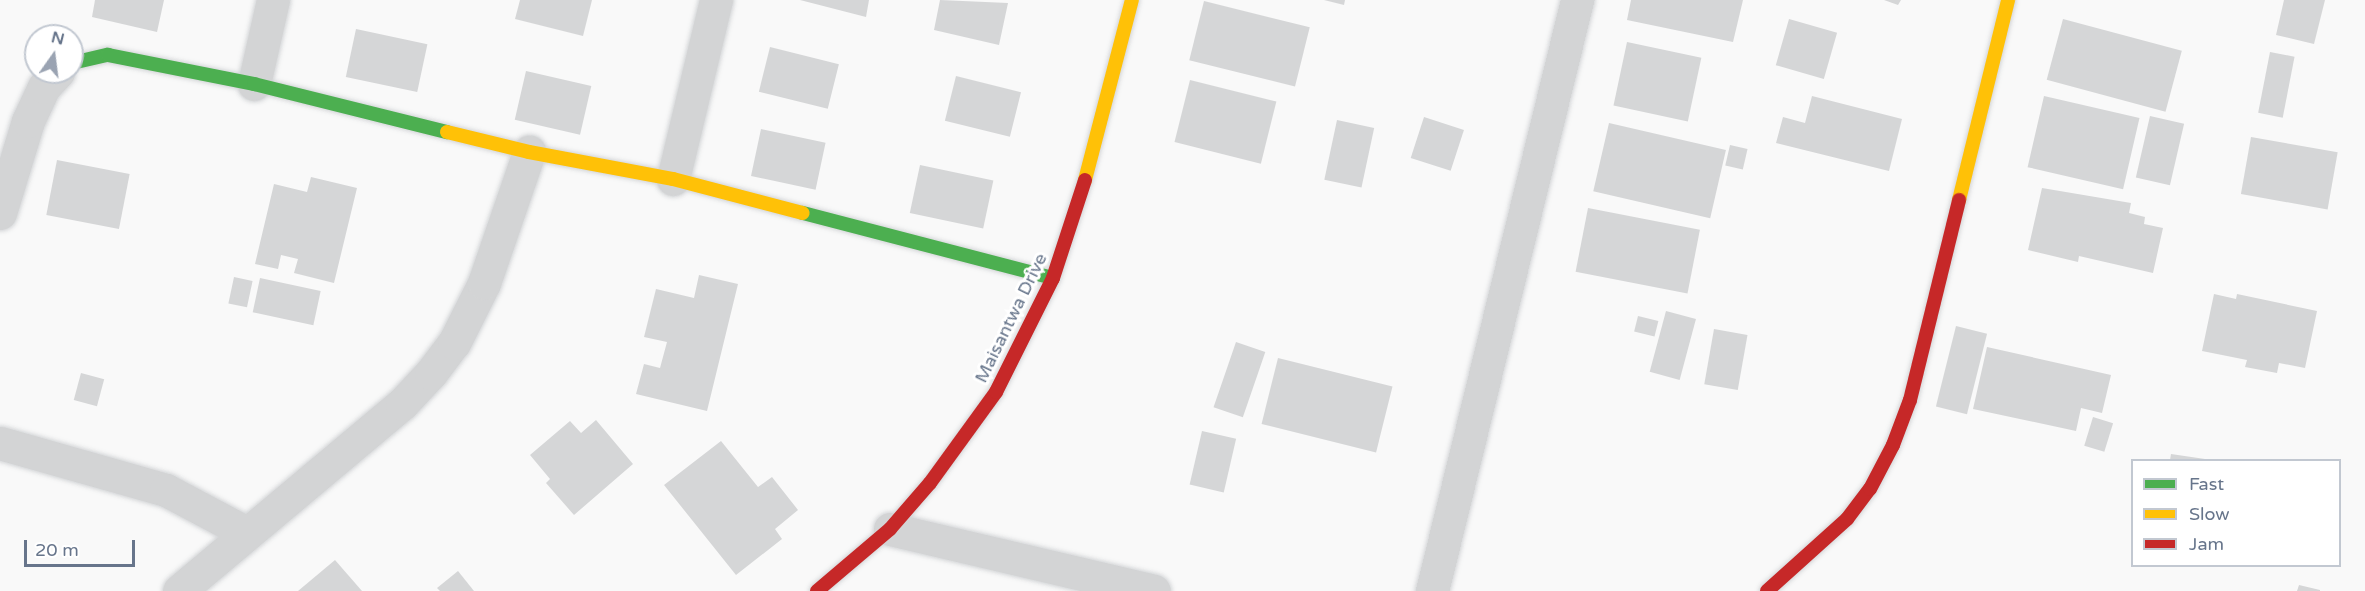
<!DOCTYPE html>
<style>
body{margin:0}
#map{position:relative;width:2365px;height:591px;overflow:hidden;background:#f9f9f9;font-family:"Varela Round",sans-serif}
div>[style]{position:absolute}
.building>*{inset:0;background:#d5d6d7;transform-origin:0 0}
.roads{filter:drop-shadow(0 0 2px #d4d6d8) drop-shadow(0 0 2px #d4d6d8)}
.street>*{height:33px;margin:-16.5px;padding:0 16.5px;transform-origin:16.5px;border-radius:16.5px;background:#d3d4d5}
.fast>*{height:14px;margin:-7px;padding:0 7px;transform-origin:7px;border-radius:7px;background:#4caf50}
.slow>*{height:14px;margin:-7px;padding:0 7px;transform-origin:7px;border-radius:7px;background:#ffc107}
.jam>*{height:14px;margin:-7px;padding:0 7px;transform-origin:7px;border-radius:7px;background:#c62828}
span{translate:-50% -50%;white-space:nowrap;text-align:center;line-height:1.15;-webkit-text-stroke:6px #fff;paint-order:stroke}
.street-label{font-size:18px;color:#67758b}
.legend{position:absolute;left:2131px;top:459px;width:210px;height:108px;box-sizing:border-box;background:#fff;border:2px solid #c2c8d1;margin:0;padding:8px 10px;list-style:none;font-size:18px;color:#67758b}
.legend li{display:flex;align-items:center;gap:12px;height:30px}
.legend b{width:30px;border:2px solid #c2c8d1}
.north{position:absolute;left:24px;top:24px;width:60px;height:60px;box-sizing:border-box;background:#fff;border:2px solid #c2c8d1;border-radius:50%;rotate:14deg;font-size:16px;font-weight:700;line-height:24px;text-align:center;color:#67758b}
.north::after{content:'';display:block;margin:auto;width:21px;height:27px;background:#9aa3b2;clip-path:polygon(50% 0,100% 100%,50% 72%,0 100%)}
.scale{position:absolute;left:24px;top:540px;width:111px;height:27px;box-sizing:border-box;border:3px solid #67758b;border-top:0;padding-left:8px;font-size:18px;line-height:21px;white-space:nowrap;color:#67758b;-webkit-text-stroke:4px #fff;paint-order:stroke}
</style>
<div id="map">
<div class="building">
<div style="clip-path:polygon(95px 0,164px 0,157px 32px,92px 17px)"></div>
<div style="clip-path:polygon(520px 0,592px 0,583px 36px,515px 19px)"></div>
<div style="clip-path:polygon(800px 0,869px 0,866px 17px)"></div>
<div style="clip-path:polygon(940px 0,1008px 3px,999px 45px,934px 30px)"></div>
<div style="clip-path:polygon(1324px 0,1345px 0,1344px 5px)"></div>
<div style="clip-path:polygon(1631px 0,1743px 0,1733px 42px,1627px 20px)"></div>
<div style="clip-path:polygon(1884px 0,1901px 0,1898px 5px)"></div>
<div style="clip-path:polygon(2284px 0,2325px 0,2314px 44px,2276px 35px)"></div>
<div style="left:1204px;top:1px;width:109px;height:61px;rotate:14deg"></div>
<div style="left:1789px;top:19px;width:50px;height:48px;rotate:16deg"></div>
<div style="left:2063px;top:19px;width:123px;height:63px;rotate:15deg"></div>
<div style="left:356px;top:29px;width:73px;height:49px;rotate:12deg"></div>
<div style="left:1627px;top:42px;width:76px;height:65px;rotate:12deg"></div>
<div style="left:770px;top:47px;width:71px;height:46px;rotate:14deg"></div>
<div style="left:2270px;top:52px;width:25px;height:62px;rotate:11deg"></div>
<div style="left:526px;top:71px;width:67px;height:50px;rotate:13deg"></div>
<div style="left:956px;top:76px;width:67px;height:46px;rotate:14deg"></div>
<div style="left:1190px;top:80px;width:89px;height:64px;rotate:14deg"></div>
<div style="clip-path:polygon(1812px 96px,1902px 119px,1889px 171px,1776px 143px,1783px 117px,1805px 123px)"></div>
<div style="left:2044px;top:96px;width:98px;height:73px;rotate:13deg"></div>
<div style="left:2150px;top:116px;width:35px;height:63px;rotate:13deg"></div>
<div style="left:1424px;top:117px;width:42px;height:43px;rotate:18deg"></div>
<div style="left:1337px;top:120px;width:38px;height:61px;rotate:12deg"></div>
<div style="left:1609px;top:123px;width:120px;height:70px;rotate:13deg"></div>
<div style="left:761px;top:129px;width:66px;height:48px;rotate:12deg"></div>
<div style="left:2251px;top:137px;width:88px;height:58px;rotate:10deg"></div>
<div style="left:1730px;top:145px;width:18px;height:21px;rotate:13deg"></div>
<div style="left:57px;top:160px;width:74px;height:56px;rotate:11deg"></div>
<div style="left:920px;top:165px;width:75px;height:49px;rotate:12deg"></div>
<div style="clip-path:polygon(311px 177px,357px 188px,334px 283px,294px 273px,298px 259px,281px 255px,278px 269px,255px 264px,274px 184px,307px 192px)"></div>
<div style="clip-path:polygon(2042px 188px,2131px 203px,2129px 213px,2145px 217px,2144px 224px,2163px 228px,2153px 273px,2079px 256px,2078px 262px,2028px 250px)"></div>
<div style="left:1588px;top:208px;width:114px;height:65px;rotate:11deg"></div>
<div style="clip-path:polygon(699px 275px,738px 284px,707px 411px,636px 394px,644px 364px,660px 368px,667px 342px,644px 337px,656px 289px,694px 298px)"></div>
<div style="left:234px;top:277px;width:19px;height:27px;rotate:12deg"></div>
<div style="left:260px;top:278px;width:62px;height:35px;rotate:12deg"></div>
<div style="clip-path:polygon(2214px 294px,2236px 299px,2237px 294px,2317px 311px,2305px 368px,2279px 363px,2277px 373px,2245px 367px,2247px 360px,2202px 351px)"></div>
<div style="left:1666px;top:311px;width:31px;height:63px;rotate:15deg"></div>
<div style="left:1638px;top:316px;width:21px;height:16px;rotate:14deg"></div>
<div style="left:1956px;top:326px;width:32px;height:83px;rotate:14deg"></div>
<div style="left:1714px;top:329px;width:34px;height:56px;rotate:10deg"></div>
<div style="left:1236px;top:342px;width:31px;height:69px;rotate:19deg"></div>
<div style="clip-path:polygon(1987px 347px,2111px 375px,2102px 413px,2081px 408px,2076px 431px,1973px 409px)"></div>
<div style="left:1278px;top:358px;width:118px;height:68px;rotate:14deg"></div>
<div style="left:81px;top:373px;width:24px;height:28px;rotate:15deg"></div>
<div style="left:2093px;top:417px;width:21px;height:30px;rotate:17deg"></div>
<div style="clip-path:polygon(596px 420px,633px 464px,574px 515px,546px 483px,550px 479px,530px 455px,570px 421px,581px 433px)"></div>
<div style="left:1202px;top:431px;width:35px;height:55px;rotate:13deg"></div>
<div style="clip-path:polygon(721px 441px,758px 487px,772px 477px,798px 510px,775px 529px,782px 539px,736px 575px,664px 485px)"></div>
<div style="clip-path:polygon(2171px 454px,2205px 459px,2204px 460px,2170px 460px)"></div>
<div style="clip-path:polygon(335px 560px,362px 591px,298px 591px)"></div>
<div style="clip-path:polygon(458px 571px,474px 591px,440px 591px,437px 588px)"></div>
<div style="clip-path:polygon(2299px 585px,2320px 590px,2320px 591px,2297px 591px)"></div>
</div>
<div class="roads">
<div class="street">
<div style="left:254px;top:84px;width:86px;rotate:-77.3deg"></div>
<div style="left:673px;top:179px;width:184px;rotate:-76.5deg"></div>
<div style="left:0;top:213px;width:96px;rotate:-73.1deg"></div>
<div style="left:28px;top:121px;width:38px;rotate:-65deg"></div>
<div style="left:44px;top:87px;width:21px;rotate:-47deg"></div>
<div style="left:0;top:443px;width:173px;rotate:15.8deg"></div>
<div style="left:166px;top:490px;width:89px;rotate:28deg"></div>
<div style="left:890px;top:529px;width:271px;rotate:13.2deg"></div>
<div style="left:179px;top:591px;width:291px;rotate:-40deg"></div>
<div style="left:402px;top:404px;width:42px;rotate:-46.9deg"></div>
<div style="left:431px;top:373px;width:38px;rotate:-53deg"></div>
<div style="left:454px;top:343px;width:67px;rotate:-63.4deg"></div>
<div style="left:484px;top:283px;width:139px;rotate:-71deg"></div>
<div style="left:1432px;top:591px;width:609px;rotate:-76.21deg"></div>
</div>
<div class="fast">
<div style="left:72px;top:63px;width:37px;rotate:-13deg"></div>
<div style="left:108px;top:55px;width:149px;rotate:11.2deg"></div>
<div style="left:254px;top:84px;width:199px;rotate:14deg"></div>
<div style="left:803px;top:213px;width:258px;rotate:14.6deg"></div>
</div>
<div class="slow">
<div style="left:447px;top:132px;width:84px;rotate:13.7deg"></div>
<div style="left:529px;top:152px;width:147px;rotate:10.6deg"></div>
<div style="left:673px;top:179px;width:134px;rotate:14.7deg"></div>
<div style="left:1085px;top:180px;width:186px;rotate:-75.4deg"></div>
<div style="left:1959px;top:200px;width:206px;rotate:-76.2deg"></div>
</div>
<div class="jam">
<div style="left:817px;top:591px;width:96px;rotate:-40.3deg"></div>
<div style="left:890px;top:529px;width:61px;rotate:-49deg"></div>
<div style="left:930px;top:483px;width:112px;rotate:-54deg"></div>
<div style="left:996px;top:392px;width:127px;rotate:-63.4deg"></div>
<div style="left:1053px;top:278px;width:103px;rotate:-71.9deg"></div>
<div style="left:1767px;top:591px;width:108px;rotate:-42deg"></div>
<div style="left:1847px;top:519px;width:38px;rotate:-53deg"></div>
<div style="left:1870px;top:489px;width:50px;rotate:-62.4deg"></div>
<div style="left:1893px;top:445px;width:48px;rotate:-69.3deg"></div>
<div style="left:1910px;top:400px;width:206px;rotate:-76.2deg"></div>
</div>
</div>
<div class="street-label">
<span style="left:1011px;top:318px;rotate:-64deg">Maisantwa Drive</span>
</div>
<ul class="legend">
<li><b style="height:8px;background:#4caf50"></b>Fast</li>
<li><b style="height:8px;background:#ffc107"></b>Slow</li>
<li><b style="height:8px;background:#c62828"></b>Jam</li>
</ul>
<div class="north">N</div>
<div class="scale">20 m</div>
</div>
